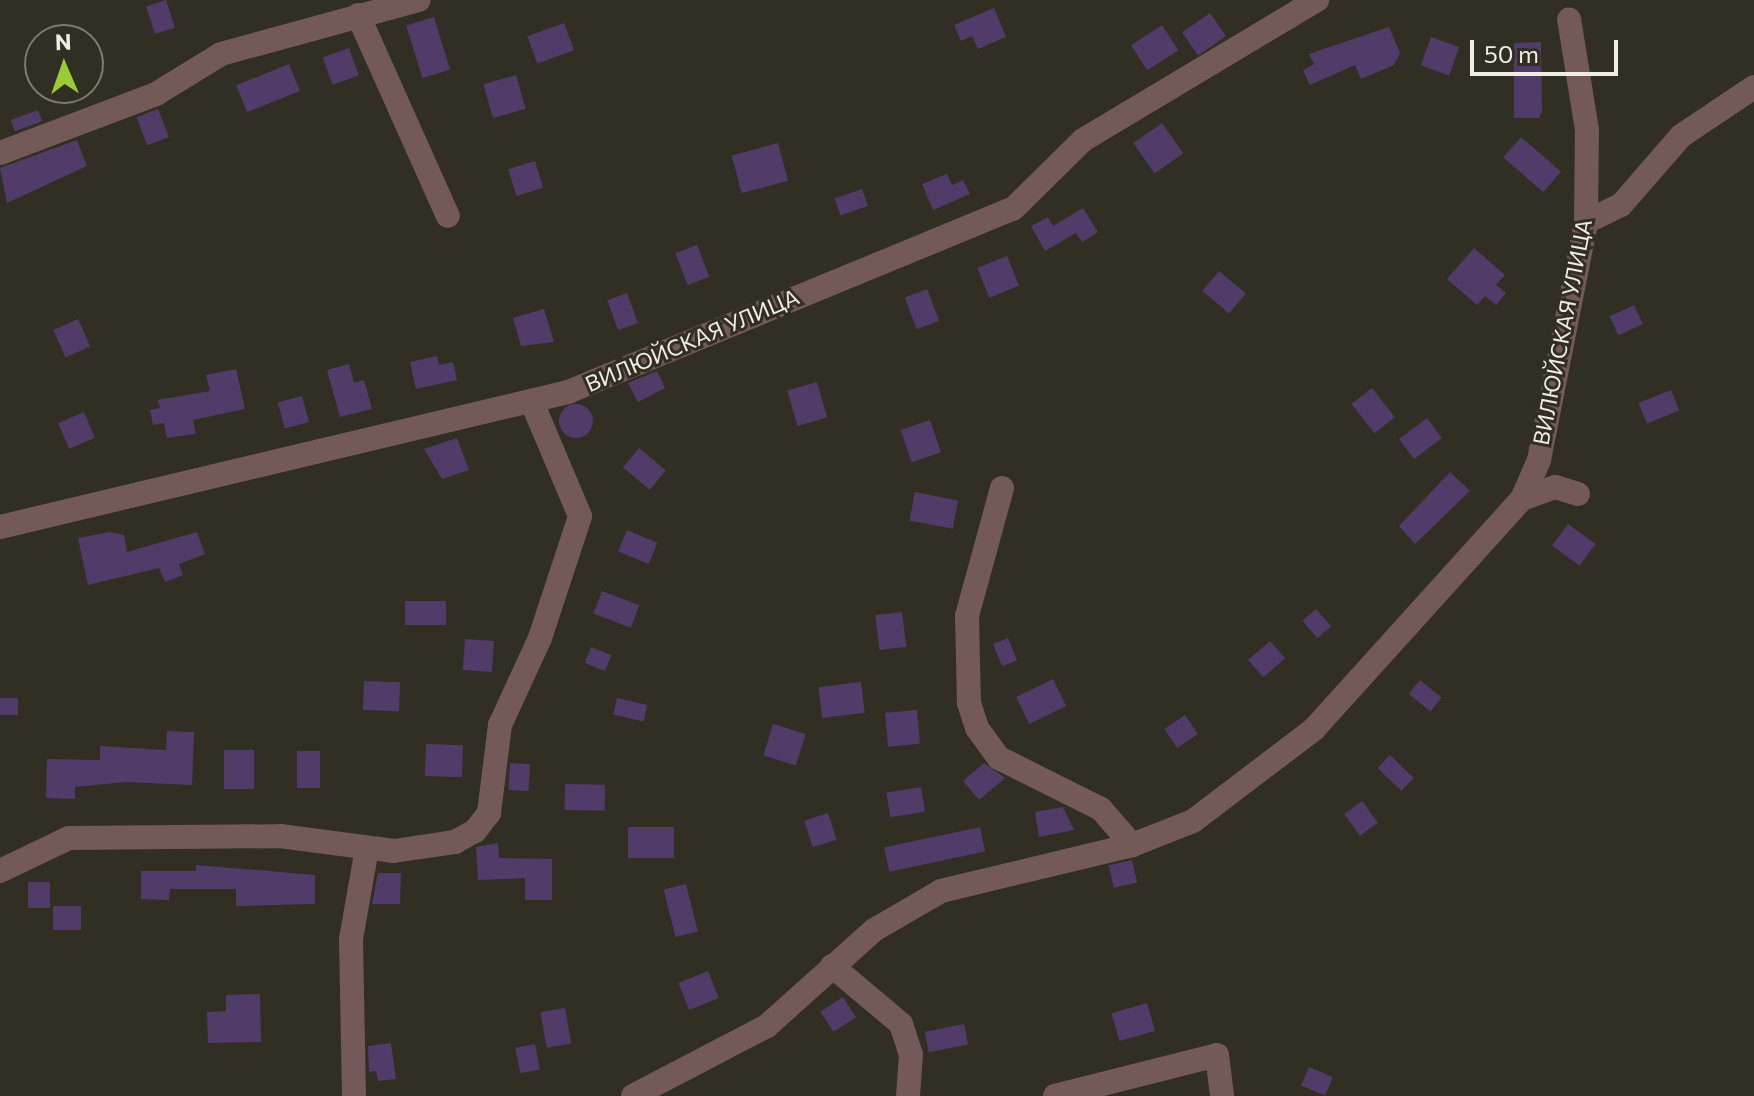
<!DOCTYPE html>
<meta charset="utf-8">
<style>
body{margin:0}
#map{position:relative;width:1754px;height:1096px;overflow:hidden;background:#312e23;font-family:Commissioner,sans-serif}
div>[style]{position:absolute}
.building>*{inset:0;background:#513c69;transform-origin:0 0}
.round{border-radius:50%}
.minor>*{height:24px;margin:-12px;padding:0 12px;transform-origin:12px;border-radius:12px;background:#735957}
span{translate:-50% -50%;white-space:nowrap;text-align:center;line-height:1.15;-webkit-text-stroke:6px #312e23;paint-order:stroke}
.street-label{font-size:22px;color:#eeece5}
.north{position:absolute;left:24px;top:24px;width:80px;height:80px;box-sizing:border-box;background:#312e23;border:2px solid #7d7a71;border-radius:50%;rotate:358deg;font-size:22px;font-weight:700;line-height:32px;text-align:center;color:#eeece5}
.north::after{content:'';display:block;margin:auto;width:28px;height:36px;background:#9bcb33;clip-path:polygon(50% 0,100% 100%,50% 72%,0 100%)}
.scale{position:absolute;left:1470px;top:40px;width:148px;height:36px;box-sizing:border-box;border:4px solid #eeece5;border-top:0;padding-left:10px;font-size:24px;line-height:28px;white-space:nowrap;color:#eeece5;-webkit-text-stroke:6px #312e23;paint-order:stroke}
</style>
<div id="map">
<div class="building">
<div style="left:166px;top:0;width:29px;height:21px;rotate:72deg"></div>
<div style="clip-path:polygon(994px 8px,1006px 37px,978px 49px,972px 36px,961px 41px,954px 25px)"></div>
<div style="left:1210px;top:13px;width:28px;height:34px;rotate:55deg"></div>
<div style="left:434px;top:17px;width:55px;height:29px;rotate:73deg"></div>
<div style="left:564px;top:23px;width:29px;height:39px;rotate:70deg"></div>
<div style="left:1162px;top:25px;width:30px;height:37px;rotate:57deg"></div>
<div style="clip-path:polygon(1389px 27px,1400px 53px,1394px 65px,1361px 79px,1355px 65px,1310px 85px,1303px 70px,1314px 64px,1309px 54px)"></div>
<div style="left:1431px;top:37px;width:30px;height:30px;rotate:20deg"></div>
<div style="clip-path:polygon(1541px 42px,1542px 111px,1539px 118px,1514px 118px,1514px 43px)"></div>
<div style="left:349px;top:48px;width:29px;height:28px;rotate:70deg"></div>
<div style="left:289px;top:64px;width:29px;height:57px;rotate:68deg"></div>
<div style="left:516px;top:75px;width:35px;height:34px;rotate:74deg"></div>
<div style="left:158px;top:109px;width:30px;height:23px;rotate:69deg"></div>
<div style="left:38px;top:110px;width:12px;height:29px;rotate:70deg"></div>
<div style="left:1162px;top:123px;width:37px;height:35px;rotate:55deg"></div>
<div style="left:1521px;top:137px;width:53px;height:27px;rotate:41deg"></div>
<div style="clip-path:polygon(77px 140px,87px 166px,7px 203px,0 168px)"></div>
<div style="left:778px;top:143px;width:39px;height:48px;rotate:75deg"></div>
<div style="left:535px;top:161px;width:28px;height:28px;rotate:73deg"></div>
<div style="clip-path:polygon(947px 174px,952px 185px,963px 180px,970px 194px,933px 210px,922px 184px)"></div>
<div style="left:862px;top:189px;width:18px;height:29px;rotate:71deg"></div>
<div style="clip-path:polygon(1083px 208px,1098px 232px,1082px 242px,1076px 233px,1045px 251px,1031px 226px,1048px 217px,1053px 226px)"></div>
<div style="left:697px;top:245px;width:34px;height:23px;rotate:69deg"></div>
<div style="clip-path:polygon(1474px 248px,1505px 275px,1496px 285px,1506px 293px,1496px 305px,1485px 296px,1477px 305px,1447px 279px)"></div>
<div style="left:1007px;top:256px;width:32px;height:32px;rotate:68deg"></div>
<div style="left:1219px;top:271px;width:35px;height:26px;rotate:40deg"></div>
<div style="left:927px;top:289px;width:34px;height:24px;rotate:69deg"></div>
<div style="left:627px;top:293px;width:32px;height:21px;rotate:70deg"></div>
<div style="left:1634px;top:305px;width:21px;height:27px;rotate:65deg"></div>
<div style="clip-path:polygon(544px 309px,554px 342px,521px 346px,513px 318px)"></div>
<div style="left:78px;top:319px;width:30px;height:27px;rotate:66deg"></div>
<div style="clip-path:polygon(437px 356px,439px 365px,453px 362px,457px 380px,416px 389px,410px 362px)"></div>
<div style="clip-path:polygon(349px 364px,354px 383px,364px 380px,372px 409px,340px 417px,327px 370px)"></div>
<div style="clip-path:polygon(236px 369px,245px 409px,193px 420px,196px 434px,167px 438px,164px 423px,153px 425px,150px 410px,160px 408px,158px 400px,210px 391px,206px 375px)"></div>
<div style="clip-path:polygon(657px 371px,665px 388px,638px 402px,628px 383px)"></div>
<div style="left:817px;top:382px;width:37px;height:31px;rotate:74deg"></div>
<div style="left:1372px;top:388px;width:37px;height:26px;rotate:52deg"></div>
<div style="left:1671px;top:390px;width:22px;height:35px;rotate:68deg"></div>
<div style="left:302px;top:396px;width:27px;height:25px;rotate:75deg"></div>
<div class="round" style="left:559px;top:404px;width:34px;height:34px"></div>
<div style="left:84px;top:412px;width:28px;height:28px;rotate:67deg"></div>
<div style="left:1427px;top:418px;width:25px;height:35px;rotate:53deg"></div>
<div style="left:930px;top:420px;width:34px;height:31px;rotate:71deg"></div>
<div style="clip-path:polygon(457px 438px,469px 470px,442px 479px,424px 449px)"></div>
<div style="left:639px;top:448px;width:35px;height:25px;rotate:40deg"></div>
<div style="clip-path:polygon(1450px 472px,1470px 491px,1415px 544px,1399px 526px)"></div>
<div style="left:915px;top:492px;width:44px;height:29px;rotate:11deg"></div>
<div style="left:1568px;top:524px;width:34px;height:27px;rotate:36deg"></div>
<div style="left:627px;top:530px;width:33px;height:23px;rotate:23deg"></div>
<div style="clip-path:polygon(110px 532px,124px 535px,127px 552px,197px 532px,205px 554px,179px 564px,183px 575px,165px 582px,159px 568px,88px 585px,78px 538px)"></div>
<div style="left:602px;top:591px;width:40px;height:24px;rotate:21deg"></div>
<div style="left:405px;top:601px;width:41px;height:24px"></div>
<div style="left:1316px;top:609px;width:23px;height:18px;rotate:49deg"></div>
<div style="left:902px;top:612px;width:35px;height:27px;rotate:83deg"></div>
<div style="left:1008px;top:638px;width:24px;height:16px;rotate:68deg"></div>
<div style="left:465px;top:639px;width:29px;height:31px;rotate:4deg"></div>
<div style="left:1270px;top:641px;width:23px;height:29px;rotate:49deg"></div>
<div style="left:591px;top:647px;width:22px;height:17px;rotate:22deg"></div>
<div style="left:1053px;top:679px;width:30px;height:41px;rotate:64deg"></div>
<div style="left:1420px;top:680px;width:28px;height:18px;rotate:39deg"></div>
<div style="left:364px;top:681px;width:36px;height:29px;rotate:2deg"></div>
<div style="left:861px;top:682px;width:31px;height:43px;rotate:83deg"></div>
<div style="left:18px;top:698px;width:17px;height:18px;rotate:90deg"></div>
<div style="left:617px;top:698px;width:31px;height:17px;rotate:13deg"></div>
<div style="left:917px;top:710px;width:34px;height:32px;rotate:85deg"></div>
<div style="left:1185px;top:715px;width:23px;height:25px;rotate:56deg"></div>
<div style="left:773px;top:724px;width:34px;height:33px;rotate:17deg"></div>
<div style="clip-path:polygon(167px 731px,194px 732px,192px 785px,126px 782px,75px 787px,75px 799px,46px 798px,47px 759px,100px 760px,100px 746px,166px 750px)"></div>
<div style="left:426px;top:744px;width:37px;height:32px;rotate:2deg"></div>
<div style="left:224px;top:750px;width:30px;height:39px"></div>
<div style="left:297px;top:751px;width:23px;height:37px"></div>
<div style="left:1390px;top:755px;width:33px;height:18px;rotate:44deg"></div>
<div style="left:510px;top:763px;width:20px;height:27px;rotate:3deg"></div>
<div style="clip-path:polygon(984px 763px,1005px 778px,979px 800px,963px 781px)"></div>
<div style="left:565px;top:784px;width:40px;height:26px;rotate:1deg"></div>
<div style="left:921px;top:787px;width:25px;height:35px;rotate:81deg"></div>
<div style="left:1362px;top:801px;width:27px;height:22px;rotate:54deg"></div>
<div style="clip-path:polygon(1063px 807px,1074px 830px,1039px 837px,1035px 812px)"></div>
<div style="left:828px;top:813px;width:28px;height:25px;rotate:72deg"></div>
<div style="left:628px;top:827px;width:46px;height:31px"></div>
<div style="left:980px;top:827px;width:25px;height:98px;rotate:78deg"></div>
<div style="clip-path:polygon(498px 843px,499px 858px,552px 859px,552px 900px,525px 900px,525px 878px,478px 880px,476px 847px)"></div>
<div style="left:1132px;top:860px;width:23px;height:24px;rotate:77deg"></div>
<div style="clip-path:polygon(196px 865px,315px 875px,315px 904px,236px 906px,236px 889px,170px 889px,169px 900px,141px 899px,141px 871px,196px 871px)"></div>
<div style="clip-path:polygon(378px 873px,401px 873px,400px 904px,372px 904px)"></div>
<div style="left:28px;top:882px;width:22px;height:26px"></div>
<div style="left:686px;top:884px;width:49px;height:23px;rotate:76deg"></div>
<div style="left:53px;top:906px;width:28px;height:24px"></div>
<div style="left:708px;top:971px;width:29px;height:32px;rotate:68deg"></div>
<div style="clip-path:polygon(260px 994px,261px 1042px,208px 1043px,207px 1012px,226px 1011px,226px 995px)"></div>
<div style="left:843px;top:997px;width:24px;height:27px;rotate:57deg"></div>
<div style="left:1147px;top:1003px;width:29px;height:37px;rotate:74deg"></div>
<div style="left:565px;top:1008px;width:36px;height:25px;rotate:80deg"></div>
<div style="left:964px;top:1024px;width:21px;height:40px;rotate:79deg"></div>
<div style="clip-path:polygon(391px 1043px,396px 1079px,378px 1081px,376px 1071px,369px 1072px,368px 1046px)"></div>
<div style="left:535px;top:1044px;width:26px;height:20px;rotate:79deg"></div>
<div style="left:1309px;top:1067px;width:26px;height:20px;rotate:23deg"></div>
</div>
<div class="minor">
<div style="left:358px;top:15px;width:220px;rotate:65.9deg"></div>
<div style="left:0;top:153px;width:167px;rotate:-20.7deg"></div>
<div style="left:156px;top:94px;width:76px;rotate:-31.6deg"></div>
<div style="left:221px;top:54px;width:205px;rotate:-15.3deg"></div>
<div style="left:1586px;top:222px;width:39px;rotate:-26deg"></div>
<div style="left:1621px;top:205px;width:91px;rotate:-49deg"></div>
<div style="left:1681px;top:136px;width:88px;rotate:-33.9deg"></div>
<div style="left:1002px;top:488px;width:133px;rotate:105.3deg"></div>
<div style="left:967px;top:616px;width:87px;rotate:88.7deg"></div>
<div style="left:969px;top:703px;width:26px;rotate:72deg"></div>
<div style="left:977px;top:728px;width:37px;rotate:54deg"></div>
<div style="left:999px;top:758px;width:114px;rotate:26.6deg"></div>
<div style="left:1101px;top:809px;width:48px;rotate:49.3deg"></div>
<div style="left:1522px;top:499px;width:35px;rotate:-20deg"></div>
<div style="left:1555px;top:487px;width:24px;rotate:17deg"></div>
<div style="left:0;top:527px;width:584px;rotate:-13.37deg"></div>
<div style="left:568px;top:392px;width:481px;rotate:-22.4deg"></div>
<div style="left:1013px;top:209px;width:98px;rotate:-44.6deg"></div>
<div style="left:1083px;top:140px;width:273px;rotate:-30.9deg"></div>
<div style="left:0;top:871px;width:76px;rotate:-25.6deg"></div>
<div style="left:69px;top:838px;width:211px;rotate:-0.5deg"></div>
<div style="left:280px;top:836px;width:115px;rotate:7.5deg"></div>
<div style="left:394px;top:851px;width:62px;rotate:-8.4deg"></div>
<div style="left:455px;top:842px;width:23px;rotate:-29deg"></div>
<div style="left:475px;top:831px;width:23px;rotate:-52deg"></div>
<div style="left:489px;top:813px;width:89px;rotate:-82.9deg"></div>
<div style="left:500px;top:725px;width:96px;rotate:-65.3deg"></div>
<div style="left:540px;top:638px;width:128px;rotate:-71.8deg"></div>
<div style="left:580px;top:516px;width:121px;rotate:-112.9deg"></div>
<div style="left:832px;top:966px;width:90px;rotate:40deg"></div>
<div style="left:901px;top:1024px;width:32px;rotate:72deg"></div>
<div style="left:911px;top:1054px;width:42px;rotate:94.1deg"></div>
<div style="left:354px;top:1096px;width:157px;rotate:-91.1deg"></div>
<div style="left:351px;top:939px;width:92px;rotate:-80deg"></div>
<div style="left:633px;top:1096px;width:151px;rotate:-27.6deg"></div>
<div style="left:767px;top:1026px;width:144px;rotate:-41.9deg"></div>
<div style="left:874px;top:930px;width:78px;rotate:-30.2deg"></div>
<div style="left:941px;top:891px;width:196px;rotate:-13.5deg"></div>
<div style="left:1132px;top:845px;width:66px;rotate:-21.5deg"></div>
<div style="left:1193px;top:821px;width:152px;rotate:-37.2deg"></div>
<div style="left:1314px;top:729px;width:310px;rotate:-47.9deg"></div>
<div style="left:1522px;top:499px;width:43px;rotate:-66.4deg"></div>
<div style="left:1539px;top:460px;width:243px;rotate:-78.8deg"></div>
<div style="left:1586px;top:222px;width:92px;rotate:-89.4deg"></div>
<div style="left:1587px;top:130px;width:112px;rotate:-99.2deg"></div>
<div style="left:1055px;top:1096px;width:167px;rotate:-14.2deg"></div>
<div style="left:1217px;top:1055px;width:41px;rotate:83deg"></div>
</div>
<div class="street-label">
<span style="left:1562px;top:332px;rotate:-79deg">ВИЛЮЙСКАЯ УЛИЦА</span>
<span style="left:692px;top:340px;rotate:-23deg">ВИЛЮЙСКАЯ УЛИЦА</span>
</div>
<div class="north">N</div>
<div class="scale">50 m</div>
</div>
